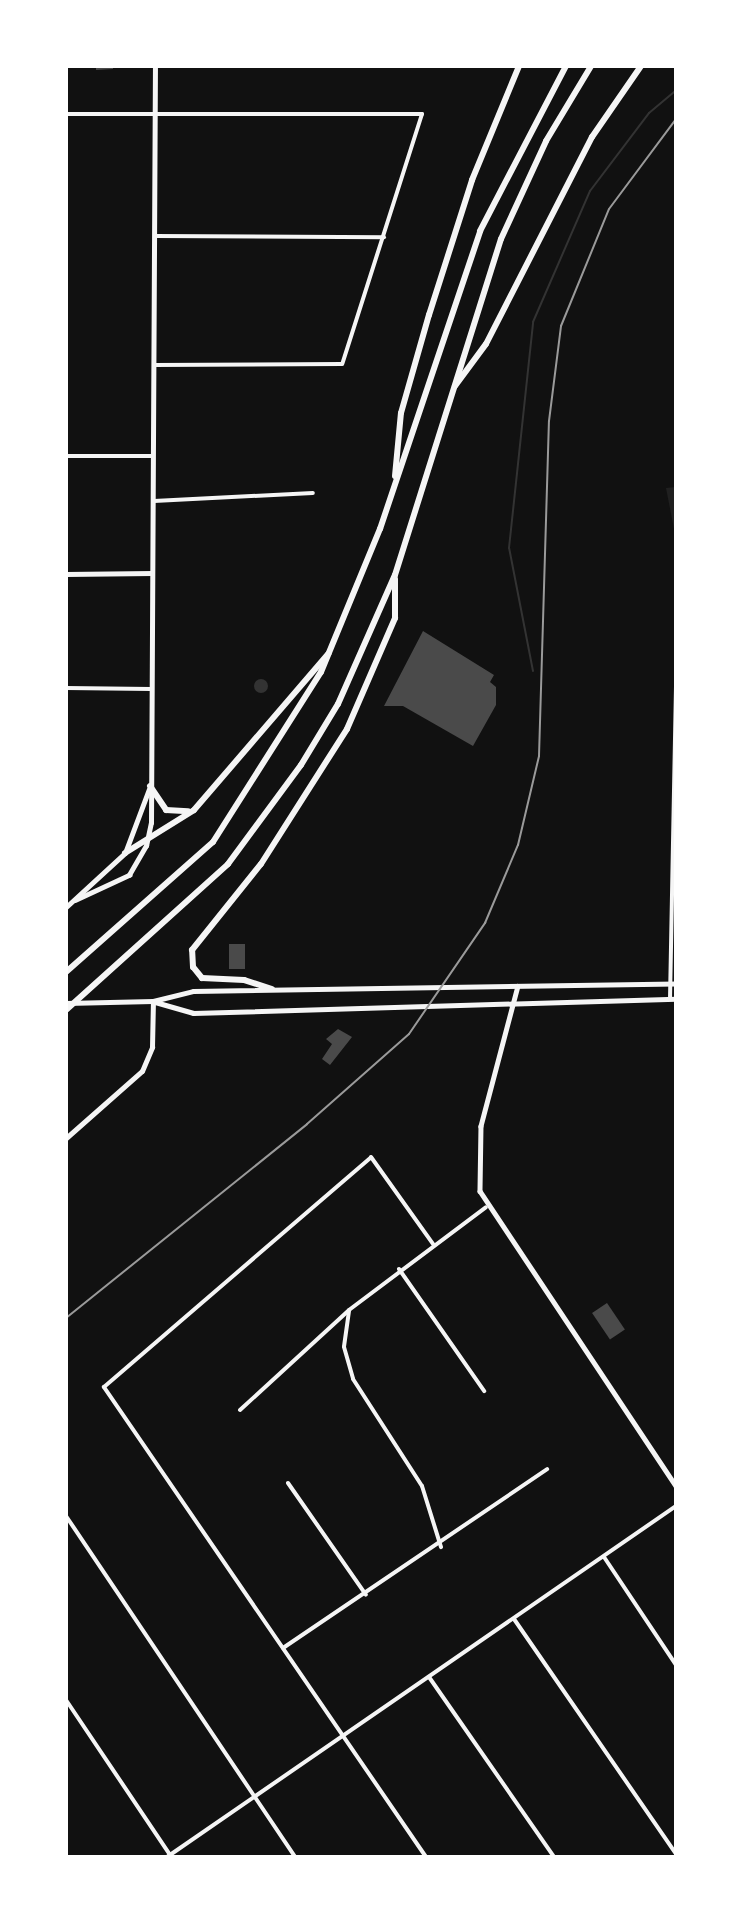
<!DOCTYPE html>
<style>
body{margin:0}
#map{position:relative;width:742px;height:1923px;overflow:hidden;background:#111;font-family:"Fira Sans",sans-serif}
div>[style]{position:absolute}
.green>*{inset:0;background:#202020}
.water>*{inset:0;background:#333}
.round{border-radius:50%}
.stream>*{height:2px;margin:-1px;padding:0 1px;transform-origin:1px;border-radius:1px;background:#333}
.building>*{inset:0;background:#4a4a4a;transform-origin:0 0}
.minor>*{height:4px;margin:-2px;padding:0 2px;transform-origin:2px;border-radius:2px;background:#f5f5f5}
.tertiary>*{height:4.5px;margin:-2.25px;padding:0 2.25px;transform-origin:2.25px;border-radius:2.25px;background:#f5f5f5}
.secondary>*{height:4.5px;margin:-2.25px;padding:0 2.25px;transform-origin:2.25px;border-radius:2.25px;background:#f5f5f5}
.primary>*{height:5px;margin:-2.5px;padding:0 2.5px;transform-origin:2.5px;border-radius:2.5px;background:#f5f5f5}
.motorway>*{height:6px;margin:-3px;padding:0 3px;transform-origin:3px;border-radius:3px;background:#f5f5f5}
.rail>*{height:2px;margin:-1px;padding:0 1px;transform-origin:1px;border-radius:1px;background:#9a9a9a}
span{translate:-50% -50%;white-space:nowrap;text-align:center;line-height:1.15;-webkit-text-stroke:4.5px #fff;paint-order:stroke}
.frame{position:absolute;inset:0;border:68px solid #fff;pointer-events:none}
</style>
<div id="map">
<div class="green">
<div style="clip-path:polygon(676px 487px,676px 539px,666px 488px)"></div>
</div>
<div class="water">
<div class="round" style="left:254px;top:679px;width:14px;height:14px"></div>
</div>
<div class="stream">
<div style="left:533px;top:671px;width:125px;rotate:-101deg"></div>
<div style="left:509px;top:548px;width:227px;rotate:-83.9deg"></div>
<div style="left:533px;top:322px;width:143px;rotate:-66.5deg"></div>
<div style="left:590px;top:191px;width:98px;rotate:-52.9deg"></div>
<div style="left:649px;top:113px;width:35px;rotate:-40deg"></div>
</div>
<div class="building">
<div style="clip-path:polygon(96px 66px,113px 66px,113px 69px,96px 70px)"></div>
<div style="clip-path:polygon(423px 631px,494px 675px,490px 682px,496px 687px,496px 705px,473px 746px,403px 706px,384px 706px)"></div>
<div style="left:229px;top:944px;width:16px;height:25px"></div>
<div style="clip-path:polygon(338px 1029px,352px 1037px,330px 1065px,322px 1059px,332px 1044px,326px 1039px)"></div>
<div style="left:607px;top:1303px;width:32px;height:18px;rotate:56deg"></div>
</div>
<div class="minor">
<div style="left:66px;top:114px;width:356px"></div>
<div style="left:422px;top:114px;width:262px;rotate:107.7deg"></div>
<div style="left:342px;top:364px;width:188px;rotate:179.7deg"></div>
<div style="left:155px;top:236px;width:229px;rotate:0.3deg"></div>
<div style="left:66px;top:456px;width:87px"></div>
<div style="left:154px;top:501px;width:159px;rotate:-2.9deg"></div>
<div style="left:66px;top:688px;width:85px;rotate:0.7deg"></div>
<div style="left:670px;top:999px;width:317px;rotate:-88.9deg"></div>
<div style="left:399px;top:1269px;width:149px;rotate:55.1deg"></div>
<div style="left:349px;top:1311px;width:36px;rotate:98deg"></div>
<div style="left:344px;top:1347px;width:33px;rotate:74deg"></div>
<div style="left:353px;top:1379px;width:127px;rotate:57.2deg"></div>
<div style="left:422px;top:1486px;width:64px;rotate:72.7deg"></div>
<div style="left:240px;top:1410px;width:148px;rotate:-42.5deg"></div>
<div style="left:349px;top:1310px;width:171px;rotate:-36.9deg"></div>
<div style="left:288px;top:1483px;width:136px;rotate:55.1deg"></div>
<div style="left:66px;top:1516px;width:411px;rotate:56.1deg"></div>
<div style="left:604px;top:1557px;width:130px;rotate:56.3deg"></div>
<div style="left:514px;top:1619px;width:285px;rotate:55.4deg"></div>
<div style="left:283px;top:1648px;width:319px;rotate:-34.1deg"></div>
<div style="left:429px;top:1677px;width:219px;rotate:55.2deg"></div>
<div style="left:66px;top:1700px;width:188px;rotate:56.1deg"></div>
<div style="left:167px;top:1857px;width:618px;rotate:-34.59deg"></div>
<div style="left:426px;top:1857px;width:570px;rotate:-124.42deg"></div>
<div style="left:104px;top:1387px;width:352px;rotate:-40.7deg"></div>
<div style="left:371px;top:1157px;width:107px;rotate:54.5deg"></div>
</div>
<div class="tertiary">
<div style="left:66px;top:574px;width:86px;rotate:-0.7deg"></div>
<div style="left:518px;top:986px;width:145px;rotate:104.8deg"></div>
<div style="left:481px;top:1126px;width:65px;rotate:90.9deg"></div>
<div style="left:480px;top:1191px;width:354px;rotate:56.4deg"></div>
</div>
<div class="secondary">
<div style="left:125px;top:853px;width:68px;rotate:-69.4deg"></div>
<div style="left:75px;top:900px;width:60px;rotate:-24.8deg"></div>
<div style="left:129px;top:875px;width:34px;rotate:-60deg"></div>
<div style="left:146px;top:846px;width:24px;rotate:-78deg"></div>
<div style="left:151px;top:823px;width:757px;rotate:-89.7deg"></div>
</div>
<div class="primary">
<div style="left:66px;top:907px;width:80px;rotate:-42.5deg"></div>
<div style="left:155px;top:1002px;width:40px;rotate:16deg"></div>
<div style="left:193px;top:1013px;width:483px;rotate:-1.7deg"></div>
<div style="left:66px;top:1003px;width:87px;rotate:-1.3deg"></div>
<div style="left:153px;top:1001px;width:41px;rotate:-14deg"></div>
<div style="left:193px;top:991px;width:483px;rotate:-0.9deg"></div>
<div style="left:66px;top:1138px;width:101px;rotate:-41.4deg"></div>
<div style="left:142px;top:1071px;width:26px;rotate:-67deg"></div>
<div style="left:152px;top:1047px;width:46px;rotate:-88.8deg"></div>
</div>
<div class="motorway">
<div style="left:455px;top:386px;width:52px;rotate:-53.6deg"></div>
<div style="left:486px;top:344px;width:233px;rotate:-62.9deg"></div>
<div style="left:592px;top:137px;width:86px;rotate:-55.4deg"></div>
<div style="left:395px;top:476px;width:63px;rotate:-84.6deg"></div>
<div style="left:401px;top:413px;width:102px;rotate:-74.1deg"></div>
<div style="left:429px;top:315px;width:142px;rotate:-72.3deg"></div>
<div style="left:472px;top:180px;width:123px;rotate:-67.6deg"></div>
<div style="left:150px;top:786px;width:29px;rotate:56deg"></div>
<div style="left:166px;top:810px;width:22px;rotate:3deg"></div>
<div style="left:125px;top:853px;width:81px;rotate:-31.9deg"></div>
<div style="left:194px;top:810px;width:206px;rotate:-49.3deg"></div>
<div style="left:66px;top:972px;width:196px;rotate:-41.5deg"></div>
<div style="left:213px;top:842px;width:201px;rotate:-57.6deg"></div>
<div style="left:321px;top:672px;width:155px;rotate:-67.6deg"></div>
<div style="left:380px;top:529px;width:314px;rotate:-71.4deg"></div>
<div style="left:480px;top:231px;width:186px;rotate:-62.5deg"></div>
<div style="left:272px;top:989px;width:29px;rotate:-162deg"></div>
<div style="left:244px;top:980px;width:42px;rotate:-177.3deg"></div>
<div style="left:202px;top:978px;width:14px;rotate:-129deg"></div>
<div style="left:193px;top:967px;width:17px;rotate:-93deg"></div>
<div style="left:192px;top:950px;width:110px;rotate:-51.3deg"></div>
<div style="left:261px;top:864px;width:160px;rotate:-57.5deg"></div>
<div style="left:347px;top:729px;width:121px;rotate:-66.6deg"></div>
<div style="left:395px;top:618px;width:39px;rotate:-90deg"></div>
<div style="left:66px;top:1010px;width:218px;rotate:-42deg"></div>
<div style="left:228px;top:864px;width:123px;rotate:-53.6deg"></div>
<div style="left:301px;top:765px;width:71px;rotate:-58.8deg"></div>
<div style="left:338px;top:704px;width:141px;rotate:-66.2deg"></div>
<div style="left:395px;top:575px;width:352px;rotate:-72.5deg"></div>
<div style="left:501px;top:239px;width:108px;rotate:-65.3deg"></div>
<div style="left:546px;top:141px;width:87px;rotate:-59deg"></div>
</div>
<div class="rail">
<div style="left:66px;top:1318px;width:309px;rotate:-38.8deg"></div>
<div style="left:307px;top:1124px;width:136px;rotate:-41.4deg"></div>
<div style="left:409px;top:1034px;width:135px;rotate:-55.6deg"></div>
<div style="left:485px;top:923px;width:85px;rotate:-67.1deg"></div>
<div style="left:518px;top:845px;width:91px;rotate:-76.7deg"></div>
<div style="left:539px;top:756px;width:335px;rotate:-88.3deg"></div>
<div style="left:549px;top:421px;width:96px;rotate:-82.8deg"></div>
<div style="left:561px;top:326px;width:126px;rotate:-67.7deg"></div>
<div style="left:609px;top:209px;width:112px;rotate:-53.3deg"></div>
</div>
<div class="frame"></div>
</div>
